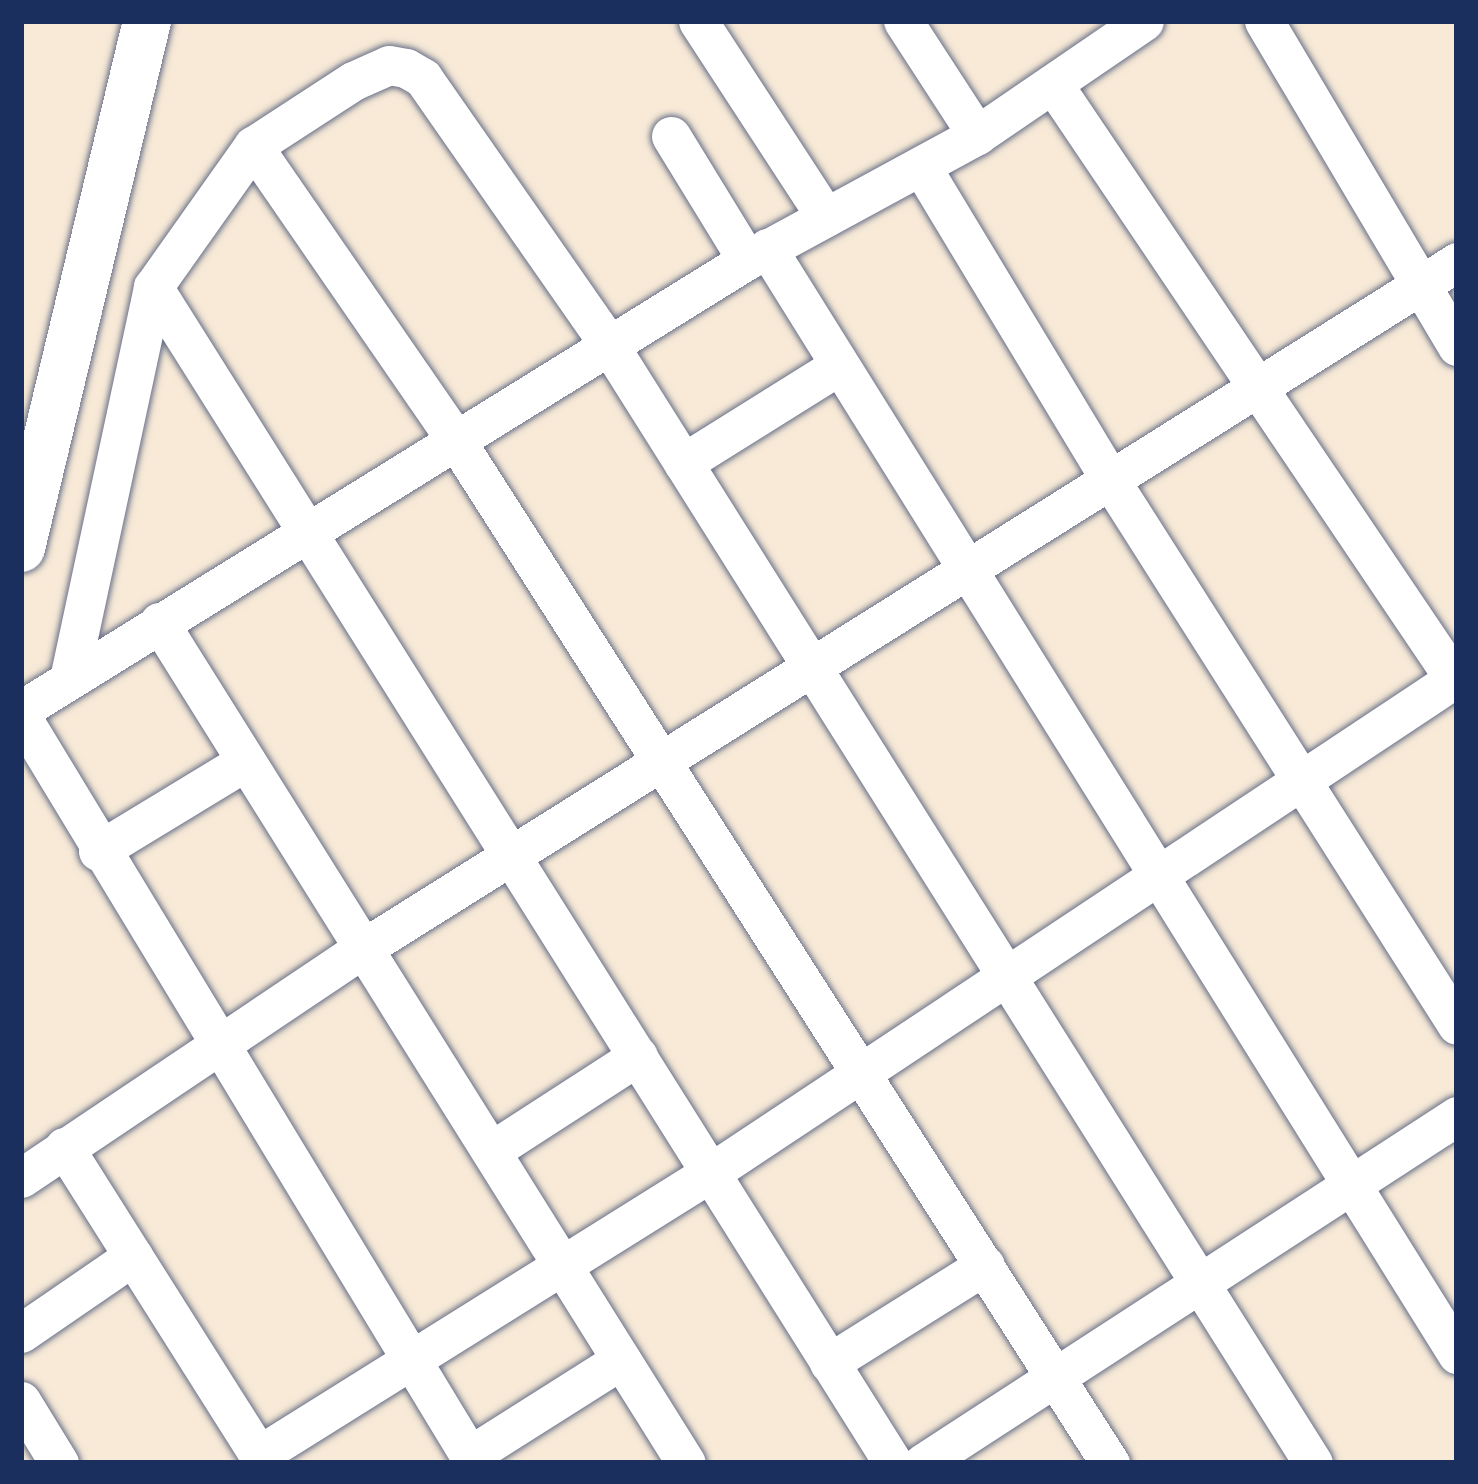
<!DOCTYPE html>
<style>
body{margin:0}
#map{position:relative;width:1478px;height:1484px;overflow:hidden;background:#f8ead7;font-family:"Sorts Mill Goudy",serif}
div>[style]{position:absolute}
.roads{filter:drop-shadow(0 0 3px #687088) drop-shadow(0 0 3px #687088)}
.minor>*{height:39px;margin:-19.5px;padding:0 19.5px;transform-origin:19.5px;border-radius:19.5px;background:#fff}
.major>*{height:48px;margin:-24px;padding:0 24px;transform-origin:24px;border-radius:24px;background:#fff}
span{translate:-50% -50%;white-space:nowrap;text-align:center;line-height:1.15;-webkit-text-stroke:9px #fbf7ec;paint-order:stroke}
.frame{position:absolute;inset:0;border:24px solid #1b2f5e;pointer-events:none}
</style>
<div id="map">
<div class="roads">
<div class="minor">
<div style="left:698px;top:21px;width:234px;rotate:56.9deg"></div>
<div style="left:903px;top:21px;width:136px;rotate:57deg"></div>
<div style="left:1264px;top:21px;width:378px;rotate:59.3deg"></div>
<div style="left:1053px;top:84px;width:723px;rotate:56deg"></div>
<div style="left:671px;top:136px;width:145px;rotate:58.5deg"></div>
<div style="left:253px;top:146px;width:356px;rotate:55.4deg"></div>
<div style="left:455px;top:439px;width:1216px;rotate:57.4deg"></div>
<div style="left:921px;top:166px;width:364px;rotate:58.9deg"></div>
<div style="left:1109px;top:478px;width:648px;rotate:57.54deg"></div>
<div style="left:767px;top:248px;width:1304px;rotate:58.04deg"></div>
<div style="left:153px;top:287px;width:1389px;rotate:57.82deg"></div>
<div style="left:683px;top:463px;width:183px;rotate:-32deg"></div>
<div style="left:159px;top:622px;width:992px;rotate:57.93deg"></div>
<div style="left:69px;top:679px;width:401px;rotate:-77.9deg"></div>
<div style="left:153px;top:287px;width:173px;rotate:-54.7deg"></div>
<div style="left:253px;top:146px;width:119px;rotate:-33deg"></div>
<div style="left:353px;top:81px;width:39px;rotate:-24deg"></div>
<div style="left:389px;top:65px;width:17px;rotate:10deg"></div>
<div style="left:406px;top:68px;width:20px;rotate:30deg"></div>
<div style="left:423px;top:78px;width:325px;rotate:55.1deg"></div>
<div style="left:609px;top:345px;width:1321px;rotate:57.8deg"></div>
<div style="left:21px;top:710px;width:854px;rotate:-31.79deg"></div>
<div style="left:747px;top:260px;width:262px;rotate:-28.5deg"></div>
<div style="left:977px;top:135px;width:202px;rotate:-34.3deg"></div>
<div style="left:21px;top:716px;width:874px;rotate:58.77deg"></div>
<div style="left:98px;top:851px;width:173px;rotate:-31.3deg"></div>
<div style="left:64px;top:1147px;width:374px;rotate:57.7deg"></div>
<div style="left:491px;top:1151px;width:175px;rotate:-32.9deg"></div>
<div style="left:21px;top:1178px;width:411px;rotate:-33.9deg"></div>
<div style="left:362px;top:949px;width:1293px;rotate:-32.1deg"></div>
<div style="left:21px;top:1333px;width:136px;rotate:-34.5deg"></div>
<div style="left:829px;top:1363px;width:184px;rotate:-32.1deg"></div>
<div style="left:21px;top:1401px;width:73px;rotate:58.5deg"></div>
<div style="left:259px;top:1455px;width:536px;rotate:-32.03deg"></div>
<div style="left:713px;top:1171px;width:893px;rotate:-33.58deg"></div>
<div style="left:469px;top:1456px;width:180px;rotate:-32.3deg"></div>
<div style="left:923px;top:1463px;width:637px;rotate:-33.02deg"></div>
</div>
<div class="major">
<div style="left:21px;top:548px;width:542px;rotate:-76.55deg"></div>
</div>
</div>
<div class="frame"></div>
</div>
